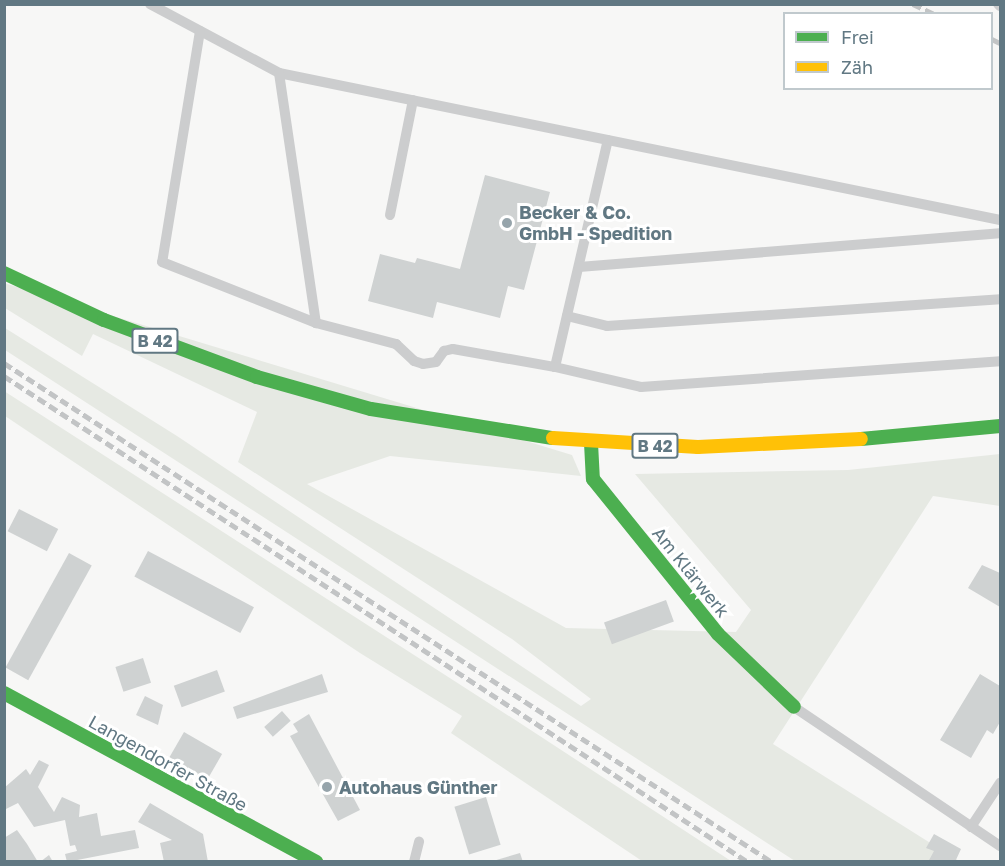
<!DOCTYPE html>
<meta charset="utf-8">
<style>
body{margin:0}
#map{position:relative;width:1005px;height:866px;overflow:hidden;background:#f7f7f6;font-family:"Golos Text",sans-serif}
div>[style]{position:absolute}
.green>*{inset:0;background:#e6e9e3}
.building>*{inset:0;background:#cfd2d2;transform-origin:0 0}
.lane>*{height:10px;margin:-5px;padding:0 5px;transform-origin:5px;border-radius:5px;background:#cccdce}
.fast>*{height:14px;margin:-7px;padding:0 7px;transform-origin:7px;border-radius:7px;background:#4caf50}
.slow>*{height:14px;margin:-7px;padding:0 7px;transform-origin:7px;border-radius:7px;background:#ffc107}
.rail>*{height:4.5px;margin-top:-2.25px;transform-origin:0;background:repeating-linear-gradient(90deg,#c2c4c5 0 9px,transparent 0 13.5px)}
.dots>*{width:16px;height:16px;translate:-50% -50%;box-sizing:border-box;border:3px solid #fff;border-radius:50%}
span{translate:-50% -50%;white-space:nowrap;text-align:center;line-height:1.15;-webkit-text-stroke:6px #fff;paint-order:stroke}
.shield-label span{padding:2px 4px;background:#fff;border:2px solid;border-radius:4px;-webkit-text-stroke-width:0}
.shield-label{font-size:16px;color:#617883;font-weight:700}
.poi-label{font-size:18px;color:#617883;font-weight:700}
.left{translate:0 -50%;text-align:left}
.street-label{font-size:18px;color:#617883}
.frame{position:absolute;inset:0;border:6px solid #617883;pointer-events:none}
.legend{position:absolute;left:783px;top:12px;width:210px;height:78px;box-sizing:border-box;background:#fff;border:2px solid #c0c9cd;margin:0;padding:8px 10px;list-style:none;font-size:18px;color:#617883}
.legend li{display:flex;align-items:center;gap:12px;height:30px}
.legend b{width:30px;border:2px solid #c0c9cd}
</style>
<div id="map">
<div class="green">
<div style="clip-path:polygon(4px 283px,572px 455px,581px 476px,390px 456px,307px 484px,566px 628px,736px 632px,751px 610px,635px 474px,848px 470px,1000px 454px,1000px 506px,933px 496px,773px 744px,959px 861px,795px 861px,5px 350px,5px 328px,177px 436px,581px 706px,591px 699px,512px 639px,238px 462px,257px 412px,93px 334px,82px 356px,5px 308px)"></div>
<div style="clip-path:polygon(4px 391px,523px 725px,731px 861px,642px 861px,451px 733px,462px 716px,360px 653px,5px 416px)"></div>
</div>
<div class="building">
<div style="clip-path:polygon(485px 175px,550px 192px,524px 290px,508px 286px,500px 318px,437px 302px,433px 318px,368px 301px,380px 254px,415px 263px,417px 258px,460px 269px)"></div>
<div style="left:19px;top:509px;width:44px;height:25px;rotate:27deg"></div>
<div style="left:148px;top:551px;width:120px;height:29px;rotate:28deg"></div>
<div style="left:69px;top:553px;width:26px;height:131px;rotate:29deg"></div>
<div style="clip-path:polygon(982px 565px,1000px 573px,1000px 607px,968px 588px)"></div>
<div style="left:666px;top:600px;width:23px;height:66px;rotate:70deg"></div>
<div style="left:143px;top:658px;width:26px;height:29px;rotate:72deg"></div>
<div style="left:217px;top:670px;width:23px;height:46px;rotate:70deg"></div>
<div style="clip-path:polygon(322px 674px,328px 692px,237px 719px,233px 707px)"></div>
<div style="clip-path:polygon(980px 674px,1000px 686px,1000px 722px,993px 734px,987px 730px,971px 758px,940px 740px)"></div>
<div style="clip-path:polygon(145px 696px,163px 705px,158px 725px,136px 715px)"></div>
<div style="left:282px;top:711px;width:13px;height:24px;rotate:48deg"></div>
<div style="clip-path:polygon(309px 714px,360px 810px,338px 821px,290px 736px,298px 732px,293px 724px)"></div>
<div style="left:184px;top:732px;width:44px;height:30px;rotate:30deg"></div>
<div style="clip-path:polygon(39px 760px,49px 765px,38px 787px,54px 812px,62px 797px,80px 805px,79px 817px,97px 813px,101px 836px,135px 830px,139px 848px,67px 862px,65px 854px,77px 851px,75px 845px,70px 846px,65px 820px,34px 827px,18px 803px,4px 810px,4px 788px,26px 769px,30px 775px)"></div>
<div style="left:486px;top:797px;width:50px;height:33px;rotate:73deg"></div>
<div style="clip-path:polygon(150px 803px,203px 834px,208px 862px,164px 862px,160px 843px,172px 840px,138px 822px)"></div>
<div style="clip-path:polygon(17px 830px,27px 844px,38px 862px,4px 862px,4px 838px)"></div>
<div style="clip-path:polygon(934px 834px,961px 849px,955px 862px,928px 862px,934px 851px,926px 848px)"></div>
<div style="clip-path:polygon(520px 853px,523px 862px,493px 862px,493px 861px)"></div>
<div style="clip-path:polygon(49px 855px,53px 862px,40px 862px)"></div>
</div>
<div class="lane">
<div style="left:150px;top:4px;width:146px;rotate:28.1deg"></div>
<div style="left:279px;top:73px;width:736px;rotate:11.52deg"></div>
<div style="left:998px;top:4px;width:3px;rotate:45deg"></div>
<div style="left:200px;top:31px;width:234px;rotate:99.3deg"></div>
<div style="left:162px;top:262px;width:166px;rotate:21.6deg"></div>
<div style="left:279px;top:73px;width:253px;rotate:81.6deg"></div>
<div style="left:316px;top:323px;width:83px;rotate:14.7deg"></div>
<div style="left:396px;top:344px;width:25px;rotate:43deg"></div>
<div style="left:414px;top:361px;width:9px;rotate:18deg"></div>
<div style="left:423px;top:364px;width:13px;rotate:-9deg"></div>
<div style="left:436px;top:362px;width:14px;rotate:-54deg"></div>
<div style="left:444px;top:351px;width:9px;rotate:-13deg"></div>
<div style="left:453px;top:349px;width:104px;rotate:10deg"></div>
<div style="left:555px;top:367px;width:233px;rotate:-76.9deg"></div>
<div style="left:390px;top:215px;width:117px;rotate:-78.7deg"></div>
<div style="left:579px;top:267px;width:422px;rotate:-4.6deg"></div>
<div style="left:567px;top:316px;width:41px;rotate:14deg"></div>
<div style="left:607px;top:326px;width:394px;rotate:-3.9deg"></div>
<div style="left:555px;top:367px;width:88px;rotate:13.1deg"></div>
<div style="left:641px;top:387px;width:360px;rotate:-4.1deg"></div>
<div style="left:797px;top:709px;width:245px;rotate:34deg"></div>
<div style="left:971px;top:827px;width:53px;rotate:-56.6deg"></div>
<div style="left:414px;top:862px;width:21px;rotate:-76deg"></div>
</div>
<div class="fast">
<div style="left:4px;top:273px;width:110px;rotate:25.2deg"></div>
<div style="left:104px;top:320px;width:163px;rotate:20.4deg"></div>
<div style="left:257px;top:377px;width:118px;rotate:15.7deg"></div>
<div style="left:371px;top:409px;width:184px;rotate:9.1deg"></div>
<div style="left:861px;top:439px;width:140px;rotate:-5.3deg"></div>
<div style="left:591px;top:443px;width:36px;rotate:87deg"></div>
<div style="left:593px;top:479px;width:199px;rotate:51.1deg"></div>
<div style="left:718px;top:634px;width:105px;rotate:43.8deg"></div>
<div style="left:4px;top:693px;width:355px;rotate:28.4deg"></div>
</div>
<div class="slow">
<div style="left:553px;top:438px;width:145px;rotate:3.6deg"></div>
<div style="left:698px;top:447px;width:163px;rotate:-2.8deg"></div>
</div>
<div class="rail">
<div style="left:913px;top:4px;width:23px;rotate:25deg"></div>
<div style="left:992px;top:39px;width:9px;rotate:27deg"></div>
<div style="left:4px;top:363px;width:916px;rotate:33.01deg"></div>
<div style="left:4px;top:376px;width:889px;rotate:33.15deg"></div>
</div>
<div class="dots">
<div style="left:507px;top:223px;background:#96a4ab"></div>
<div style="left:327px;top:787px;background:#96a4ab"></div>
</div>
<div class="shield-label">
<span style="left:155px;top:341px">B 42</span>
<span style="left:655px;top:446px">B 42</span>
</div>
<div class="poi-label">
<span class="left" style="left:519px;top:223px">Becker &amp; Co.<br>GmbH - Spedition</span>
<span class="left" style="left:339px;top:787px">Autohaus Günther</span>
</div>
<div class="street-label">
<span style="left:691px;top:572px;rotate:51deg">Am Klärwerk</span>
<span style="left:168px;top:763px;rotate:29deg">Langendorfer Straße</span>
</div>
<div class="frame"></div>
<ul class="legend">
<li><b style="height:8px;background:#4caf50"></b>Frei</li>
<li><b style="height:8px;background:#ffc107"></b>Zäh</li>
</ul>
</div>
